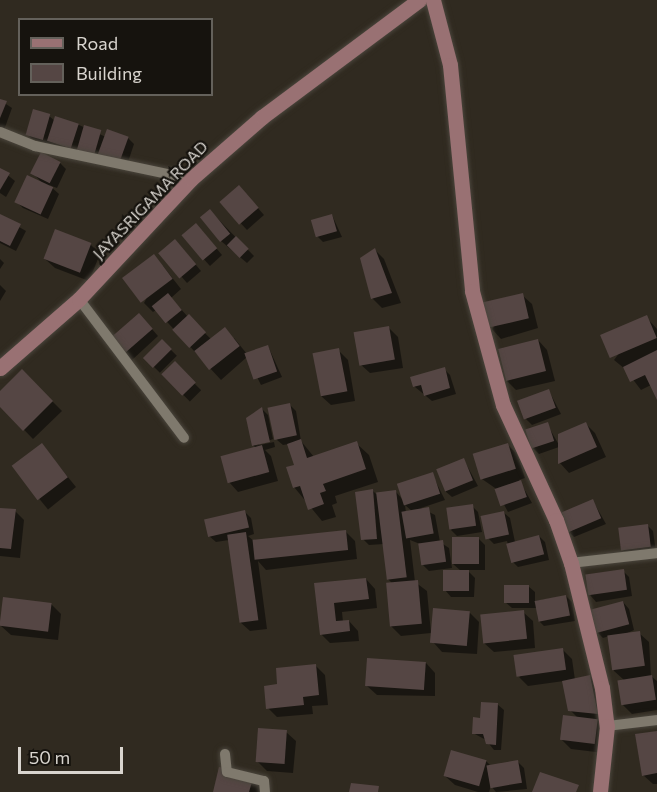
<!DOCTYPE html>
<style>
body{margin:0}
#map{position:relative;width:657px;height:792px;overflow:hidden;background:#302a20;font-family:Commissioner,sans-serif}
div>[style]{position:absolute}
.shadow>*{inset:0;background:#0007;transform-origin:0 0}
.building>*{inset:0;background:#554644;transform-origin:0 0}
.roads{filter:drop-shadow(0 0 2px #4a453c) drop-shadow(0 0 2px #4a453c)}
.street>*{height:10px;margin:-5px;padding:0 5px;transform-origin:5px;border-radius:5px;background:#7f796d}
.secondary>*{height:15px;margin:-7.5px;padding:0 7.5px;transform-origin:7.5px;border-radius:7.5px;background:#997173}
span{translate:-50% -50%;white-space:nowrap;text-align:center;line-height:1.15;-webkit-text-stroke:4.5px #16130e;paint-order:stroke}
.street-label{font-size:16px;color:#d9d5cf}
.legend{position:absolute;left:18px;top:18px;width:195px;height:78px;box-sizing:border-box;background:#16130e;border:2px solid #64615b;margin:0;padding:8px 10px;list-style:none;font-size:18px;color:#d9d5cf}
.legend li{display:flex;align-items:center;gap:12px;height:30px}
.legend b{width:30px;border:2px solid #64615b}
.scale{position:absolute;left:18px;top:747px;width:105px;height:27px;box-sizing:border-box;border:3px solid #d9d5cf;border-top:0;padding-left:8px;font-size:18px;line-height:21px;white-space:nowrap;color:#d9d5cf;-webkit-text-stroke:4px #16130e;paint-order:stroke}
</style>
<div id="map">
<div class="shadow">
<div style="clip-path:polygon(0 100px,12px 108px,4px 130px,0 128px)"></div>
<div style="clip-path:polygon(49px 116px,55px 121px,79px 125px,106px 137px,128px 138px,134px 144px,126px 168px,32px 139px,26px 133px)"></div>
<div style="clip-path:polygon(60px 163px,66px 169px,57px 188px,49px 185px,59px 194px,48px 219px,23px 208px,17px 202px,43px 184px,33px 173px)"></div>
<div style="clip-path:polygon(0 169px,15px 181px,6px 197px,0 193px)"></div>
<div style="clip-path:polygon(245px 193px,264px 215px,247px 230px,221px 202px)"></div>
<div style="clip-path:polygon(332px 215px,342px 237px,323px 242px,317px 236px)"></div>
<div style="clip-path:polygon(0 216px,26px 231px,16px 251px,0 243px)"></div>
<div style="clip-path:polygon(216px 217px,254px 256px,247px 263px,221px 241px)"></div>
<div style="clip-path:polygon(202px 231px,222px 255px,210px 266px,183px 236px)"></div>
<div style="clip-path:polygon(90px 244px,100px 254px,89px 281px,55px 268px,45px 259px)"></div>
<div style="clip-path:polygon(181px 247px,201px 271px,187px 283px,161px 253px)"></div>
<div style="clip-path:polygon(375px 250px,384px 259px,401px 303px,382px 308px,372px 298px)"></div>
<div style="clip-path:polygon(0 259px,4px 263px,0 269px)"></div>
<div style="clip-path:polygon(163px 266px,181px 289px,171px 298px,188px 317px,212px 340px,234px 338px,247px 354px,268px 346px,282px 377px,261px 385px,247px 357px,221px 380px,156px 310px,153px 312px,144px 303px)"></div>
<div style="clip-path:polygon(0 285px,6px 291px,0 301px)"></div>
<div style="clip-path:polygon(522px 295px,532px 304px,538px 328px,501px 339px,492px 329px)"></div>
<div style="clip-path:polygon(646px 317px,657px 329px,657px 397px,651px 385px,641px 390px,625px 369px,614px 360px)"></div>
<div style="clip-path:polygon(145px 321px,158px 336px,132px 360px,113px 339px)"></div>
<div style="clip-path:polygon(389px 328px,398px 337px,403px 368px,370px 373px,360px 364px)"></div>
<div style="clip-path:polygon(538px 340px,547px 350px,555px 381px,516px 390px,507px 381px,499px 350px)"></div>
<div style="left:162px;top:341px;width:21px;height:24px;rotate:45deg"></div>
<div style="clip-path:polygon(338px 350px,348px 360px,355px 401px,331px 405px,321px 396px)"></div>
<div style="left:175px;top:364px;width:37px;height:16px;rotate:45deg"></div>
<div style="clip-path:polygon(444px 369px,450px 375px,456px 394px,432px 401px,415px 387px,412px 378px)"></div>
<div style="clip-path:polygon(22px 371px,62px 411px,33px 439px,0 405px,0 393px)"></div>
<div style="clip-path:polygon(549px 391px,561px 414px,532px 425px,526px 419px)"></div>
<div style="clip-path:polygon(290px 405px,296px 411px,301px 441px,314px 457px,356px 443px,369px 455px,378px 482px,335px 496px,337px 503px,332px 505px,336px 517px,322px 521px,294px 487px,296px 465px,289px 444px,283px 445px,277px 440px)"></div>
<div style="clip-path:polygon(262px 409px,268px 415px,273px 439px,255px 446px,274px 442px,275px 447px,265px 450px,271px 456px,278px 481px,238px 492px,229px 482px,256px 448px,253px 445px)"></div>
<div style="clip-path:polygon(547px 424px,559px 445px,586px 424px,595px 433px,606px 457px,569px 473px,560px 463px,559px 447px,539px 454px,533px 448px)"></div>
<div style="left:42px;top:445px;width:54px;height:36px;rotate:51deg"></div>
<div style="clip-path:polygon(508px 445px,517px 454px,525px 478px,519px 480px,532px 503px,508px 512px,495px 488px,482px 479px)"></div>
<div style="clip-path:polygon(464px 460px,478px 486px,452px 497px,445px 491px)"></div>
<div style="clip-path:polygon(evenodd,432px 474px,445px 500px,421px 508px,435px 515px,440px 542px,449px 548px,452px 568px,429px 571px,423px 565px,420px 544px,410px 540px,415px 582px,427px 591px,431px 633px,401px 636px,391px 626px,393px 584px,388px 579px,384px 544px,369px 545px,363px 539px,372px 490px,376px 494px,396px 492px,404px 501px,432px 474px,405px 505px,413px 512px,406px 513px,405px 505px)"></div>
<div style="clip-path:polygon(593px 501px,606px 524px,574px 537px,568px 531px)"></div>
<div style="clip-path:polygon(472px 506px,478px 512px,482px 532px,457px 536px,451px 530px)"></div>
<div style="clip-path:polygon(0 509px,15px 511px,24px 520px,20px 558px,0 556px)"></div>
<div style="clip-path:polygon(245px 512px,251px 518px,254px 534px,248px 536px,255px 542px,345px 531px,355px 541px,357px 559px,266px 570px,258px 561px,267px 629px,250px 631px,240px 622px,229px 540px,216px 542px,209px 536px)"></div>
<div style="clip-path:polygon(503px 512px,510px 518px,515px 542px,539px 536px,545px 542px,549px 560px,518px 567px,512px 561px,507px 541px,494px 544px,488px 538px)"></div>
<div style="clip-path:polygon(647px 525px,653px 531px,656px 552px,629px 556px,623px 550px)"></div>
<div style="clip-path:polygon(479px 539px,485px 545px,485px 570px,467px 570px,475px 578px,474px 597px,451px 597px,445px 590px,461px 571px,453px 564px)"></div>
<div style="clip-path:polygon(623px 571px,629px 577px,632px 596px,596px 602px,590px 595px)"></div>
<div style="clip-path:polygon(366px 579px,375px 589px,377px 608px,342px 612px,343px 622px,349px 621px,358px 631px,359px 641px,330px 643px,321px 634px,316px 584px)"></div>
<div style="clip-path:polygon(528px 586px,535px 592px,535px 601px,566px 596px,572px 602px,575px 621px,544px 626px,538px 620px,537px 608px,512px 608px,505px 602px)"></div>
<div style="clip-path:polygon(623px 602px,629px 609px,634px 630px,621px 636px,639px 633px,649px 642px,651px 676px,657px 681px,657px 710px,632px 714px,622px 704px,624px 680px,614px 671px,609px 636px,603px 638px,597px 632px)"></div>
<div style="clip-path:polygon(51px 604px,61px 614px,58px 640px,11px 635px,1px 626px)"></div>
<div style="clip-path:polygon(469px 612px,479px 622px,477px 654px,442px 652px,433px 642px)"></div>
<div style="clip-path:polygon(523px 612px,533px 621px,535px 648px,494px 652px,484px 643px)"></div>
<div style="clip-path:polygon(563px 650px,572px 659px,575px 680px,590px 677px,599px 686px,604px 753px,571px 749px,562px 740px,578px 718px,570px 710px,564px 681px,528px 686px,519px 677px)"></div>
<div style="clip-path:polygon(426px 663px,435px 673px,435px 696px,377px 695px,367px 686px)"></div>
<div style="clip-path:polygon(315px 665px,325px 675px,328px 705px,312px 706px,313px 714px,277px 717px,268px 708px,279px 686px)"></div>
<div style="clip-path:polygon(497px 704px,504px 710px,501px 750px,494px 750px,486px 740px,473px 733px)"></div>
<div style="clip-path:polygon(286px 732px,296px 741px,293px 773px,267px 771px,257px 761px)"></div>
<div style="clip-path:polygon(657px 732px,657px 784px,653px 784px,643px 775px)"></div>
<div style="clip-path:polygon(486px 761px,491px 766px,518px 762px,524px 768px,527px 789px,496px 792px,491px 786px,489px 792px,478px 792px,455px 785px,445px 776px)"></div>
<div style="clip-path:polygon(220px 768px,262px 786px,261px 792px,215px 792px)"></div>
</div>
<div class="building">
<div style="clip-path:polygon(0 99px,7px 101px,0 118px)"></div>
<div style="left:33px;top:109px;width:18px;height:27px;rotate:16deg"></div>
<div style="left:55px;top:116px;width:25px;height:26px;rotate:18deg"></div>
<div style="left:84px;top:125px;width:18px;height:26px;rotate:16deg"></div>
<div style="left:107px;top:129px;width:23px;height:28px;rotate:20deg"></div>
<div style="left:41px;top:152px;width:22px;height:24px;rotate:27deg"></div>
<div style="clip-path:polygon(0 168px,10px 173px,0 190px)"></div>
<div style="left:27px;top:175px;width:29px;height:30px;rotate:25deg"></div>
<div style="left:239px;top:185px;width:30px;height:26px;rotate:49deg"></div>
<div style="left:210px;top:209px;width:32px;height:13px;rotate:51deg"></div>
<div style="clip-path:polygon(0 214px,21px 224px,10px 246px,0 241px)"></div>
<div style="left:332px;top:214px;width:18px;height:22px;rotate:74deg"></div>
<div style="left:196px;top:223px;width:33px;height:19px;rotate:50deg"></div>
<div style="left:55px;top:229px;width:39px;height:32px;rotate:21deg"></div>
<div style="left:236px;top:236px;width:18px;height:13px;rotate:45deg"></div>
<div style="left:175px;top:239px;width:33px;height:22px;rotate:50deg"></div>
<div style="clip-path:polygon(375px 248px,392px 293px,371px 299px,360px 258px)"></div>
<div style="left:154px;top:254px;width:31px;height:40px;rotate:53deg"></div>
<div style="left:168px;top:293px;width:22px;height:21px;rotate:51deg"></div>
<div style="left:523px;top:293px;width:26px;height:41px;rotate:77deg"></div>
<div style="left:139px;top:313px;width:21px;height:38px;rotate:49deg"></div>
<div style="left:189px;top:314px;width:25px;height:23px;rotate:47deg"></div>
<div style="left:647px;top:315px;width:25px;height:51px;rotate:67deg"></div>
<div style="left:389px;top:326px;width:34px;height:36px;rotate:80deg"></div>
<div style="left:225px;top:327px;width:24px;height:39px;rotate:52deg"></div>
<div style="left:162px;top:339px;width:14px;height:27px;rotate:45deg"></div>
<div style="left:538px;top:339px;width:33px;height:41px;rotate:76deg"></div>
<div style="left:268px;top:345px;width:28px;height:25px;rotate:71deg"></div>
<div style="left:339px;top:348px;width:44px;height:27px;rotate:79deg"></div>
<div style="clip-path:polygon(657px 350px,657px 400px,645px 375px,630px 382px,623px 367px)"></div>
<div style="left:175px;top:361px;width:30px;height:19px;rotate:46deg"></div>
<div style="clip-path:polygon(445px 367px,450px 388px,424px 396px,421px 385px,413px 387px,410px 377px)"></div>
<div style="clip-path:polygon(22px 369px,53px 401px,23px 431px,0 407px,0 391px)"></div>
<div style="left:549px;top:389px;width:20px;height:34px;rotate:70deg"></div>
<div style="left:290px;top:403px;width:33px;height:23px;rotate:78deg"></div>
<div style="clip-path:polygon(262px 407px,270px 442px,252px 446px,246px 418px)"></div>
<div style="left:548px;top:422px;width:20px;height:24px;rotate:72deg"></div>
<div style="clip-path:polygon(586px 422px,597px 447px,558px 464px,558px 434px)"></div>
<div style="clip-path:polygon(301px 439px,307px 458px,357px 441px,366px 469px,323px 484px,326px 491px,320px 493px,324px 504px,308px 510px,300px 486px,293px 488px,286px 467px,294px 465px,287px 444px)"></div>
<div style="left:42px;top:443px;width:43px;height:38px;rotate:53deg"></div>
<div style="left:508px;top:443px;width:27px;height:37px;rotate:73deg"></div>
<div style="left:262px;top:445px;width:28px;height:43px;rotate:75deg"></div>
<div style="left:464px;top:458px;width:24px;height:30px;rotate:68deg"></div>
<div style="left:433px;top:472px;width:23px;height:38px;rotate:72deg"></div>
<div style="left:521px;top:480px;width:18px;height:28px;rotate:71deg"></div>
<div style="clip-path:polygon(373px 489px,377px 539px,361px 540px,355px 492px)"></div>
<div style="left:396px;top:490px;width:88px;height:20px;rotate:83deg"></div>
<div style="left:593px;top:499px;width:21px;height:37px;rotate:67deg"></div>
<div style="left:473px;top:504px;width:22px;height:27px;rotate:82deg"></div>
<div style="left:429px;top:507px;width:27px;height:28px;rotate:80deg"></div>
<div style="clip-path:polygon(0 508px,16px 509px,11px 549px,0 548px)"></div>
<div style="left:245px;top:510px;width:18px;height:42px;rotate:77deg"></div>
<div style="left:504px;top:511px;width:24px;height:24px;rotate:78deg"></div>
<div style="left:648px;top:524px;width:23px;height:30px;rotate:83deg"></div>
<div style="left:346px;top:530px;width:20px;height:94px;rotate:84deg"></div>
<div style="left:246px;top:532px;width:89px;height:19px;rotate:82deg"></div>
<div style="left:539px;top:535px;width:20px;height:34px;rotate:75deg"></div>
<div style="left:452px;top:537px;width:27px;height:27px"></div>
<div style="left:443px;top:540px;width:22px;height:25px;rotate:82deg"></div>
<div style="left:624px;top:569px;width:21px;height:39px;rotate:82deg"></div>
<div style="left:443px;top:570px;width:26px;height:21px"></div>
<div style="clip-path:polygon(366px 578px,369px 599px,334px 603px,336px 621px,349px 620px,350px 631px,320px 635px,314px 583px)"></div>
<div style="left:418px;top:580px;width:44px;height:32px;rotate:85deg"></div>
<div style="left:504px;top:585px;width:25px;height:18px"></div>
<div style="left:566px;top:595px;width:21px;height:32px;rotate:79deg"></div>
<div style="left:3px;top:597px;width:49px;height:29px;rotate:7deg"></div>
<div style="left:623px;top:601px;width:24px;height:34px;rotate:75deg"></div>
<div style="left:433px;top:608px;width:37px;height:35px;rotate:5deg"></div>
<div style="left:524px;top:610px;width:29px;height:44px;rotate:84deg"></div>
<div style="left:640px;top:631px;width:35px;height:33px;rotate:82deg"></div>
<div style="left:563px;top:648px;width:22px;height:50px;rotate:82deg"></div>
<div style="left:367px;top:658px;width:59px;height:28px;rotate:4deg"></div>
<div style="clip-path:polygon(316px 664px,319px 695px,303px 697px,304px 705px,266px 709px,264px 686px,277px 684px,276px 668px)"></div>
<div style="clip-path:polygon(590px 675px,598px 714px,568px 711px,562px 681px)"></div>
<div style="left:652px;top:675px;width:25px;height:35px;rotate:81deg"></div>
<div style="clip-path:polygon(481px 702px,498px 703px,496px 745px,486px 744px,483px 734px,472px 734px,473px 717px,480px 718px)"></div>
<div style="left:563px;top:715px;width:35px;height:25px;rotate:7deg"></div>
<div style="left:258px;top:728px;width:29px;height:34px;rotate:4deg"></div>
<div style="clip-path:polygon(657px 731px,657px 773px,642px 776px,635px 734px)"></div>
<div style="left:451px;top:750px;width:37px;height:27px;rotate:16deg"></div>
<div style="left:518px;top:760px;width:23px;height:32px;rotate:80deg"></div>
<div style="clip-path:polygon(219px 767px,254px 775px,249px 792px,213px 792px)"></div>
<div style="clip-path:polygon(540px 772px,579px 785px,576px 792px,532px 792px)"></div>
<div style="clip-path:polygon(351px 783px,379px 786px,378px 792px,349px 792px)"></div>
</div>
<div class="roads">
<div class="street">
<div style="left:0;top:132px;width:38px;rotate:22deg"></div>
<div style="left:35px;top:146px;width:159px;rotate:11.9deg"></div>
<div style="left:79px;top:299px;width:174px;rotate:52.9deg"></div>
<div style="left:571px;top:563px;width:87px;rotate:-6.6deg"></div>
<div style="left:607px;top:726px;width:50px;rotate:-6.8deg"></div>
<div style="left:225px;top:754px;width:18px;rotate:84deg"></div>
<div style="left:227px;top:772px;width:38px;rotate:14deg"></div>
<div style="left:264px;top:781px;width:11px;rotate:85deg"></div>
</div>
<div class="secondary">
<div style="left:433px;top:0;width:67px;rotate:75.3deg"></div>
<div style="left:450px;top:65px;width:227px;rotate:84.4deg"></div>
<div style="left:472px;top:291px;width:118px;rotate:74.8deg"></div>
<div style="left:503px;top:405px;width:127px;rotate:65.3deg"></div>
<div style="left:556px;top:520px;width:46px;rotate:70.8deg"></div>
<div style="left:571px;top:563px;width:129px;rotate:76.1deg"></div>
<div style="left:602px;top:688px;width:38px;rotate:83deg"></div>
<div style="left:607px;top:726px;width:66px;rotate:96.1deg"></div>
<div style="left:0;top:368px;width:105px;rotate:-41.1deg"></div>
<div style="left:79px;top:299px;width:164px;rotate:-47deg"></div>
<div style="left:191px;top:179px;width:94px;rotate:-41.1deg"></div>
<div style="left:262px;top:117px;width:196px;rotate:-36.7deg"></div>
</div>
</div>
<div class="street-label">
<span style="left:150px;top:200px;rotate:-46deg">JAYASRIGAMA ROAD</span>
</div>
<ul class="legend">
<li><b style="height:8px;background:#997173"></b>Road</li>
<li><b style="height:16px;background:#554644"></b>Building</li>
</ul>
<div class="scale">50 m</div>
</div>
